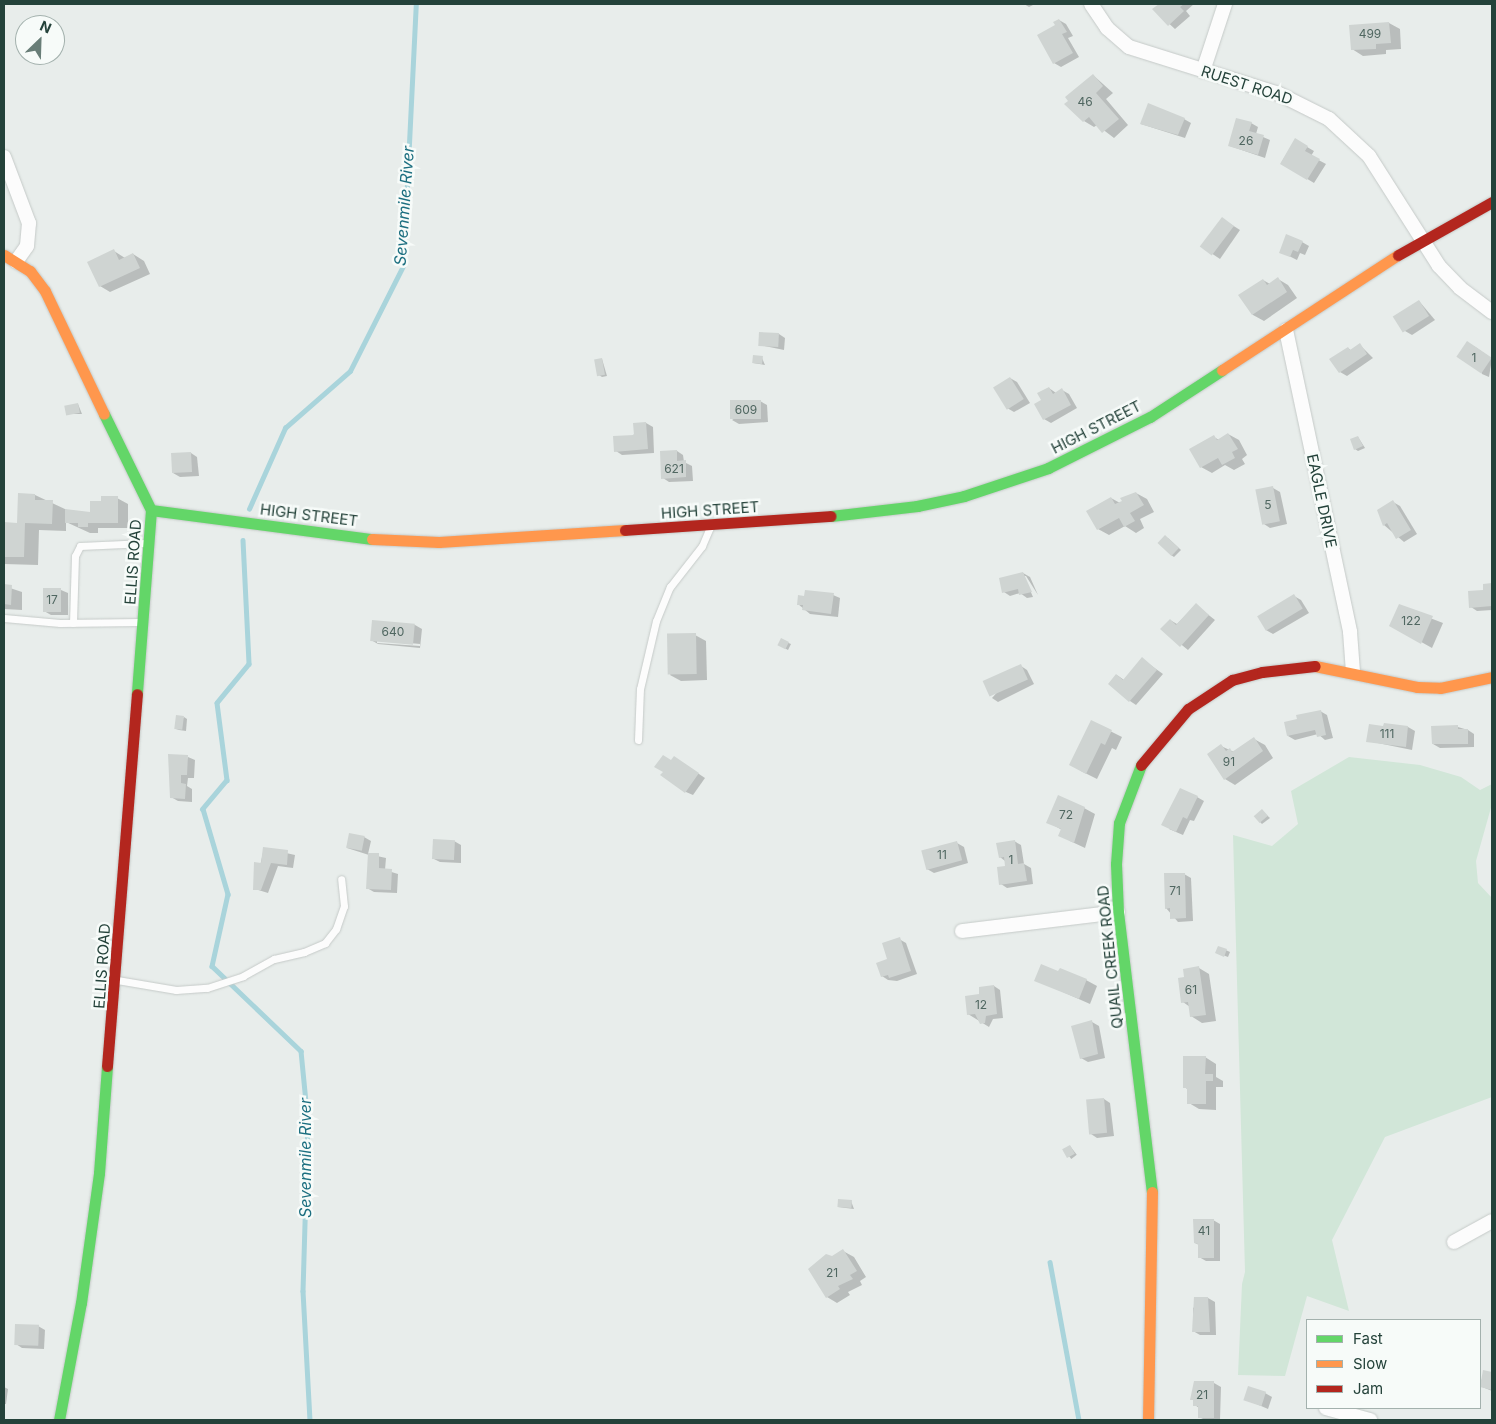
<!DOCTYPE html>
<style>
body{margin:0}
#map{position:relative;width:1496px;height:1424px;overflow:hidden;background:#e8edeb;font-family:Inter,sans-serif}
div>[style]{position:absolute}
.green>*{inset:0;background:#d1e6d8}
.shadow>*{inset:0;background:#0003;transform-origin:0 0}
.stream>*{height:4.5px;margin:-2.25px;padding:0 2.25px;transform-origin:2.25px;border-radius:2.25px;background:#a9d4db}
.building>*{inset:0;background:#cfd4d2;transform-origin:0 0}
.roads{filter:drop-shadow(0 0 1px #c5cac8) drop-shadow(0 0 1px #c5cac8)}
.lane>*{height:7px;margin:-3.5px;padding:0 3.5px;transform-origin:3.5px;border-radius:3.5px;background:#fcfcfc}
.street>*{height:14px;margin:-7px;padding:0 7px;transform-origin:7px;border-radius:7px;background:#fcfcfc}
.fast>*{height:11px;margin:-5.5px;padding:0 5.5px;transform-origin:5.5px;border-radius:5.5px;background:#63d668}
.slow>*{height:11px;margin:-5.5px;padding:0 5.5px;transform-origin:5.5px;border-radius:5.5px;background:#ff974d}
.jam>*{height:11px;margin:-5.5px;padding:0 5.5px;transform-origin:5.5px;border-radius:5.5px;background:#b3261e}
span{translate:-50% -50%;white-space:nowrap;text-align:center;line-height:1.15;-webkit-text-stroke:5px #f7fbf9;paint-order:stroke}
.number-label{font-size:12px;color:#506761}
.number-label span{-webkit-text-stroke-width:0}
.street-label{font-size:15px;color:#24423a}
.water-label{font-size:16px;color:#1c6f80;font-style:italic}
.frame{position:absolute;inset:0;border:5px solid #24423a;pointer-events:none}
.legend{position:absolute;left:1306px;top:1319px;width:175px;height:90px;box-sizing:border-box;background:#f7fbf9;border:1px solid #a3b1ad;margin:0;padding:6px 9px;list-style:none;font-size:15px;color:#24423a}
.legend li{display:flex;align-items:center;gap:10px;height:25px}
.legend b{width:25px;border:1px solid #a3b1ad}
.north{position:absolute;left:15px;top:15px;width:50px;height:50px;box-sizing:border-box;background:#f7fbf9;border:1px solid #a3b1ad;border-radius:50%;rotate:24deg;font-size:14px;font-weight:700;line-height:20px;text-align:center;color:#24423a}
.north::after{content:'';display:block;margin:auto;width:18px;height:22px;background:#697e78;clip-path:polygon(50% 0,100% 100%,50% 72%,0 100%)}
</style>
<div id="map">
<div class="green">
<div style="clip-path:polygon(1349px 757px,1420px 765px,1461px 777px,1480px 790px,1492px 784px,1492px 804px,1476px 861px,1478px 883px,1492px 898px,1492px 1097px,1385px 1137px,1332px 1240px,1349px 1311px,1307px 1296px,1285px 1376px,1238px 1375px,1242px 1284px,1245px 1272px,1233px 835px,1272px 846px,1298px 824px,1291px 791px)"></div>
</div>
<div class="shadow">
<div style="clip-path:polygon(1024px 4px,1035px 4px,1029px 7px)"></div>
<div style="clip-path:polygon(1162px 4px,1194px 4px,1186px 11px,1190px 16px,1175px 29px,1154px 10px)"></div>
<div style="clip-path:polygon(1059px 20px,1066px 24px,1073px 36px,1068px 38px,1079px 57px,1061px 67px,1054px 63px)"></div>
<div style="clip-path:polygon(1389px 23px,1400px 29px,1401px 49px,1386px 50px,1386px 54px,1363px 56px,1352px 49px,1351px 26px)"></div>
<div style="clip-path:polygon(1093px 75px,1113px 93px,1106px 99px,1128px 125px,1114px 138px,1097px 125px,1094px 127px,1084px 121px)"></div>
<div style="clip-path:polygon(1184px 119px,1191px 123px,1185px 138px,1141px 124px)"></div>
<div style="clip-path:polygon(1251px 123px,1258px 127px,1256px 134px,1270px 140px,1265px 158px,1230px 146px)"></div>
<div style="clip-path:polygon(1295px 140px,1314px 151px,1311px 156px,1326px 164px,1314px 183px,1281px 163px)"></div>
<div style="clip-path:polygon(1229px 223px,1240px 230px,1220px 259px,1202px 247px)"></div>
<div style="clip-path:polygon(1302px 242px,1309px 246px,1305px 255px,1300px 253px,1297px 260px,1281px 252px)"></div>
<div style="clip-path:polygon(114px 251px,125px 258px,133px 254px,144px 261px,150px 274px,110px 292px,100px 286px)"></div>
<div style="clip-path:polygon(1278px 279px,1288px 285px,1297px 298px,1264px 321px,1253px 315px,1240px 295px,1263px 280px,1270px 284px)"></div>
<div style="clip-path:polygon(1419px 301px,1435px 320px,1412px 335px,1405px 331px,1395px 316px)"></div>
<div style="clip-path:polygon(779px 334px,785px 338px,784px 350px,759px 345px)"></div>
<div style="clip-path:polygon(1360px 345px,1373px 358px,1347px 376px,1340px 372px,1348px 348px,1352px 351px)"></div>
<div style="clip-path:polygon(1474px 346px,1492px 359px,1489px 377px,1482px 374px)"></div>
<div style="clip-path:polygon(762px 358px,765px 365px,753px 363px)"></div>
<div style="clip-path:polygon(602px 359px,607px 376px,602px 377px,599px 375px)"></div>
<div style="clip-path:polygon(1010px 378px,1017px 382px,1030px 403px,1014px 412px,1007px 408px)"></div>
<div style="clip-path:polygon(1049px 388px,1056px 393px,1062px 390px,1069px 394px,1077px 408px,1051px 423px,1044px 419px)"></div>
<div style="clip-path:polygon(760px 401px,767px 405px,768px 422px,739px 424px,732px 420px)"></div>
<div style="clip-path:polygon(78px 404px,82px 414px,68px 414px)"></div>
<div style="clip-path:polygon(646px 423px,653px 427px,654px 453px,622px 455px,616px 451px)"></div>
<div style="clip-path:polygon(1228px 434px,1239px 440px,1247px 455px,1242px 459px,1245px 464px,1234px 470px,1225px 465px,1212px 473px,1201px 467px,1191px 450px,1214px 437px,1219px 440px)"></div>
<div style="clip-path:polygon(1358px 437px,1365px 448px,1358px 451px,1355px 449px)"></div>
<div style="clip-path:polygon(677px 451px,683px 455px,684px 462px,692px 466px,693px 481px,669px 482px,663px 478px)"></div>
<div style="clip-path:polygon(191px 453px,197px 457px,199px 476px,180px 477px,173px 473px)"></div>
<div style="clip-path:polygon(1273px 488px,1280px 492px,1287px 524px,1270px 528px,1264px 524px)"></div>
<div style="clip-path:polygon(1136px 493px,1147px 499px,1154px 512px,1140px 519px,1144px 528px,1136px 533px,1125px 526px,1109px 535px,1098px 529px,1111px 498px,1120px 503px)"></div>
<div style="clip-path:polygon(35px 495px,67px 510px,92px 513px,102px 503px,117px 498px,128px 504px,128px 528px,98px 528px,98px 533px,90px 533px,66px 522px,66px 531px,39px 530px,38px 565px,4px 564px,4px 524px,18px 524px)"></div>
<div style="clip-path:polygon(1393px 502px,1400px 506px,1417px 534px,1404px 542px,1384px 525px)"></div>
<div style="clip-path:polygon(1168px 538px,1181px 550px,1174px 557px,1171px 555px)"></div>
<div style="clip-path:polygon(1023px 573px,1030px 577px,1038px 595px,1026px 576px,1024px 576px,1033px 597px,1027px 598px,1020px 593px,1010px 596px,1004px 592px)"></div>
<div style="clip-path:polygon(1492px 584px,1492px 610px,1477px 611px,1471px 607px,1485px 591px,1484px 585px)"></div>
<div style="clip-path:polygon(4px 586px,22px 592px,22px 610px,4px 609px)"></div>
<div style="clip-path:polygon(61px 590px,68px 593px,68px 615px,51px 615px,44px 611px)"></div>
<div style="clip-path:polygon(833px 595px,840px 598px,838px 617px,810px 614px,798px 604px)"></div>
<div style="clip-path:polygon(1294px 596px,1301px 600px,1309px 613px,1273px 634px,1266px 630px)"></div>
<div style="clip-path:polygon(1196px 605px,1215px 620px,1188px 650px,1162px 629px,1170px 620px,1177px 624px)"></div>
<div style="clip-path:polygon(1399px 606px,1443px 623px,1432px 648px,1391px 625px)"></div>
<div style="clip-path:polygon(evenodd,373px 621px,415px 625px,422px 629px,420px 648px,378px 644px,371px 640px,373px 621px,377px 640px,420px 644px,420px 646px,377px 643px,377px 640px)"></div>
<div style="clip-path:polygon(695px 635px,706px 641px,707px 680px,681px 681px,670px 675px)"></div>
<div style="clip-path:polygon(781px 640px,791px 644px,788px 650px,779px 645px)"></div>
<div style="clip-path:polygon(1142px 659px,1163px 674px,1136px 705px,1130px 701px,1117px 675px,1124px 680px)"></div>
<div style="clip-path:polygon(1021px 666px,1027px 670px,1034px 684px,998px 702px,992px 698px)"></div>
<div style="clip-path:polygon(1320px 711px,1327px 715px,1333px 738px,1325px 740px,1318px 734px,1295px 740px,1288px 736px,1298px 720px)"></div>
<div style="clip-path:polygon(184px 717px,187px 719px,186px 731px,179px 730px,176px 729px)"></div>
<div style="clip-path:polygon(1092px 722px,1122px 737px,1116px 750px,1112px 748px,1097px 779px,1081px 771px)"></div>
<div style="clip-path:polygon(1370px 726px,1408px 727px,1415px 731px,1412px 750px,1368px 741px)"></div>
<div style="clip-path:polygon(1433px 727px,1458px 727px,1468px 730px,1474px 734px,1474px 747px,1440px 748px,1433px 744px)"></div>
<div style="clip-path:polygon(1254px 739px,1265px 745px,1273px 758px,1235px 785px,1225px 779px,1221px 746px,1234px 752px)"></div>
<div style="clip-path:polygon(188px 757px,195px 760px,194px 778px,188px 778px,187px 786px,192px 789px,192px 802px,178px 801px,171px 797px)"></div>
<div style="clip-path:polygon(671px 761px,681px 762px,705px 778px,693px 795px,686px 792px)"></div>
<div style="clip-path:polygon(1197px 797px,1204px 801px,1194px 821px,1190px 820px,1183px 835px,1169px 829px)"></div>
<div style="clip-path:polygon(1084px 808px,1095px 814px,1085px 848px,1070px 841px,1062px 830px,1048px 822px)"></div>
<div style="clip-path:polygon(1262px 811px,1270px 818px,1262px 824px,1260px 822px)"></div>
<div style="clip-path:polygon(364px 837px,371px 841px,368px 854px,386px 858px,385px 870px,398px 874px,397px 893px,374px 892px,367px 888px,369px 855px,347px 848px)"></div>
<div style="clip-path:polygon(454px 841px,461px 845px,461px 863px,440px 862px,434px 859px)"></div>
<div style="clip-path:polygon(1014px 841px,1021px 845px,1024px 864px,1031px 868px,1033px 884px,1007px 888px,1001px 884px,1006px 867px,1005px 861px,1000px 857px)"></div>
<div style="clip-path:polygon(957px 843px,964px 847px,968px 863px,934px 873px,927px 869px)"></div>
<div style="clip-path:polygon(264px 848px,295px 855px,293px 868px,278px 866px,268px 893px,255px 889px)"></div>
<div style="clip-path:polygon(1184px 874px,1191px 878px,1193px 921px,1178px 922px,1166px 908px)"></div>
<div style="clip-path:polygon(899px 939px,906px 943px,917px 974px,897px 981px,888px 980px,882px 976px)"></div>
<div style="clip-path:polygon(1219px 947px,1230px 952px,1228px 957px,1220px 954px)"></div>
<div style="clip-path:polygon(1199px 968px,1209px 974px,1216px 1021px,1202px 1023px,1191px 1016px,1190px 1007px,1183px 1002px,1185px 978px)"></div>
<div style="clip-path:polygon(1036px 980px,1086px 980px,1097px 986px,1090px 1004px)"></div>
<div style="clip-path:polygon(994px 986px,1000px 990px,1003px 1018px,993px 1019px,989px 1027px,968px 1014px,981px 996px)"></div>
<div style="clip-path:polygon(1092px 1022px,1099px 1026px,1105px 1058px,1088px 1062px,1081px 1058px)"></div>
<div style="clip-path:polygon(1205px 1057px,1216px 1064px,1216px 1077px,1223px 1081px,1223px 1087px,1216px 1087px,1216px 1110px,1199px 1109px,1189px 1103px,1189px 1090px,1184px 1087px)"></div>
<div style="clip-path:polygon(1104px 1099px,1110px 1103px,1114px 1136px,1097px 1138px,1091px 1134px)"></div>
<div style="left:1070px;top:1146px;width:11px;height:7px;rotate:52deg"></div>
<div style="clip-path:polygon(851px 1201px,854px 1209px,838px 1207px)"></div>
<div style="clip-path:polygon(1213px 1220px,1220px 1224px,1220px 1261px,1206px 1261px,1199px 1257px,1199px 1245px,1195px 1243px)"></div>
<div style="clip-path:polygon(843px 1251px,854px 1257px,866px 1277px,860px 1281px,862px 1285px,848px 1292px,850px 1295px,837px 1303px,827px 1297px,833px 1257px)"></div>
<div style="clip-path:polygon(1208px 1298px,1215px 1302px,1216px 1335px,1200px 1335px,1193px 1331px,1193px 1308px)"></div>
<div style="clip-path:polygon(38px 1326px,45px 1330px,44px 1349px,22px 1348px,16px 1344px)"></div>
<div style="clip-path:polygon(1484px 1371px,1492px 1373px,1492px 1391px,1480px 1386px)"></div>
<div style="clip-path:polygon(1214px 1383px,1221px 1387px,1220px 1420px,1205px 1420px,1199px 1417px,1199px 1408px,1195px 1405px)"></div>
<div style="clip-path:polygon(4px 1387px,8px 1389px,6px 1404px,4px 1404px)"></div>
<div style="clip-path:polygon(1265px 1393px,1272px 1397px,1268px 1409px,1245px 1399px)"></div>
</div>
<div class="stream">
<div style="left:249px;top:509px;width:89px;rotate:-66deg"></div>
<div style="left:285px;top:428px;width:86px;rotate:-41.2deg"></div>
<div style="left:350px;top:371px;width:118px;rotate:-63.2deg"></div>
<div style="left:403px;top:266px;width:262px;rotate:-87.2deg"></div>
<div style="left:243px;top:540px;width:124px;rotate:87.2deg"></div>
<div style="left:249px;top:664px;width:50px;rotate:129.4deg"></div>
<div style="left:217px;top:703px;width:78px;rotate:82.6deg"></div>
<div style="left:227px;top:780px;width:38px;rotate:130deg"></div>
<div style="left:203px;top:809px;width:89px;rotate:73.6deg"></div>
<div style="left:228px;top:894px;width:74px;rotate:102.5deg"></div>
<div style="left:212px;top:966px;width:123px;rotate:43.7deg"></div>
<div style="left:301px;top:1051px;width:72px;rotate:84.4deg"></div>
<div style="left:308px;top:1123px;width:168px;rotate:91.7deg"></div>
<div style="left:303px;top:1291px;width:129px;rotate:86.9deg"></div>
<div style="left:1050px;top:1262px;width:161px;rotate:79.6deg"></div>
</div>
<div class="building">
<div style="clip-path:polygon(1159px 4px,1184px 4px,1180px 7px,1184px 11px,1168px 26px,1152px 9px)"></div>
<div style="clip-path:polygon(1059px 19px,1067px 32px,1062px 34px,1073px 53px,1053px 64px,1037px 35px,1055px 25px,1053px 22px)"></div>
<div style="clip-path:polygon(1389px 22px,1391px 43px,1376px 44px,1376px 49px,1351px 50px,1349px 25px)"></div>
<div style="clip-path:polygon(1093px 74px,1103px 86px,1096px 93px,1119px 119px,1102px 133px,1089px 117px,1083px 122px,1064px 104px,1068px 101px,1065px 97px)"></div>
<div style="clip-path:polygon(1148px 103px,1185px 118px,1178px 135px,1140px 124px)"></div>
<div style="clip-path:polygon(1236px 118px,1252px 122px,1249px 131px,1264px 135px,1258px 155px,1228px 146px)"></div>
<div style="clip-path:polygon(1295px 138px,1308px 146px,1305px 151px,1320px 159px,1307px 180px,1280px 164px)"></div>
<div style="left:1222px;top:217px;width:15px;height:37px;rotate:37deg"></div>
<div style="clip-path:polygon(1286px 234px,1303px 241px,1298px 252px,1293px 250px,1290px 257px,1279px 253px)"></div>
<div style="clip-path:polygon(114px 249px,119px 260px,133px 253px,140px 268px,99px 287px,87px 262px)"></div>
<div style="clip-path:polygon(1278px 277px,1287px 292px,1252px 315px,1238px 295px,1263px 279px,1267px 285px)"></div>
<div style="left:1419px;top:300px;width:19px;height:31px;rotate:58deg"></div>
<div style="left:759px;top:332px;width:20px;height:14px;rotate:3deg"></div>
<div style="left:1467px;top:341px;width:30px;height:19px;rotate:34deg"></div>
<div style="clip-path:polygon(1360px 343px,1367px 354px,1339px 373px,1329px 359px,1348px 347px,1350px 350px)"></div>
<div style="left:753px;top:355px;width:10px;height:8px;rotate:6deg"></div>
<div style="left:602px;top:358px;width:17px;height:8px;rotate:80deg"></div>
<div style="left:1010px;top:377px;width:26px;height:20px;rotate:58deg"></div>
<div style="clip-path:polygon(1049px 387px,1053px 394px,1062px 388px,1071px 405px,1043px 420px,1034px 404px,1041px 400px,1037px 393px)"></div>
<div style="left:761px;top:400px;width:19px;height:31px;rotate:90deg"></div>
<div style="left:78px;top:403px;width:10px;height:14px;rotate:79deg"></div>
<div style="clip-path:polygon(646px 422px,648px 449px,614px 452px,613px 436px,634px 435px,633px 423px)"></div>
<div style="clip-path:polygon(1228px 433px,1238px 449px,1232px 452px,1235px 458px,1222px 465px,1218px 458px,1200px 468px,1189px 449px,1214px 435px,1217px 440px)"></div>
<div style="clip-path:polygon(1358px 436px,1363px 446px,1354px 450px,1350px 439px)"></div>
<div style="clip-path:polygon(677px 450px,677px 461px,686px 460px,686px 477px,661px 479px,660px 451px)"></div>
<div style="left:191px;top:452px;width:20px;height:20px;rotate:87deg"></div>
<div style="left:1273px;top:486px;width:36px;height:18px;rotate:79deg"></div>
<div style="clip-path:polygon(1136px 492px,1144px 505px,1130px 513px,1135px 521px,1124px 527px,1119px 518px,1097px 530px,1086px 511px,1111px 497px,1115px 504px,1122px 501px,1120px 498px)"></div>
<div style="clip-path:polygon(18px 493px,35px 494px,35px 500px,53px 500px,52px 524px,25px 523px,24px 557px,4px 557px,4px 522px,17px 523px)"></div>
<div style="clip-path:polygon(101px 496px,118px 496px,118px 523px,88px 523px,88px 527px,78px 527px,78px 523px,65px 523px,65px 509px,90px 512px,90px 501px,101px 501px)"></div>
<div style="clip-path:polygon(1393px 500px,1411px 530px,1396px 539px,1387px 523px,1383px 526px,1377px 510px)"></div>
<div style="left:1165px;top:535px;width:19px;height:11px;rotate:43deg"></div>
<div style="clip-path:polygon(1023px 572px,1032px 592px,1019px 595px,1018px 589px,1002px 593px,999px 578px)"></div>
<div style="clip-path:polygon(1492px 583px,1492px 606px,1469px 608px,1468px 591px,1483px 590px,1483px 584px)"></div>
<div style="clip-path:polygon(4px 584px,12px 585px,11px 605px,4px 604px)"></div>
<div style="left:43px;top:588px;width:18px;height:24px"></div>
<div style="clip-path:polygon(805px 590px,834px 593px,831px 614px,802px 610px,803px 605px,797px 605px,798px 595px,804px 596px)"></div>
<div style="left:1294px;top:594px;width:17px;height:43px;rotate:59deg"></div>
<div style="clip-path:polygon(1196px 603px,1209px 615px,1180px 647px,1160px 629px,1170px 619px,1176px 625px)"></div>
<div style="clip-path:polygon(1399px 604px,1433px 616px,1421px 644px,1389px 626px)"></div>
<div style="left:372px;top:620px;width:43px;height:21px;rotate:5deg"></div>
<div style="left:696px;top:633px;width:41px;height:29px;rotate:89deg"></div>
<div style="left:781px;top:638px;width:9px;height:8px;rotate:27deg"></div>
<div style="clip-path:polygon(1142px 657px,1157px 670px,1129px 702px,1108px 684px,1116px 674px,1123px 680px)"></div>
<div style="left:1021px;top:664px;width:17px;height:42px;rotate:66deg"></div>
<div style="clip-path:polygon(1321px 710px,1326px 735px,1317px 737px,1315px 730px,1287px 736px,1284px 722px,1297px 719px,1296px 715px)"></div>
<div style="left:176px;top:715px;width:8px;height:14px;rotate:7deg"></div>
<div style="clip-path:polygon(1091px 720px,1112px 730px,1105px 745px,1101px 743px,1086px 774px,1069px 765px)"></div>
<div style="clip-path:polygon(1384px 723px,1408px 726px,1406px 747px,1366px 742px,1369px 724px,1383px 726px)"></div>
<div style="clip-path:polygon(1458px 725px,1458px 729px,1468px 729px,1468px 744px,1432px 744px,1431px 726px)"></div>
<div style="clip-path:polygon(1254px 737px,1263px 751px,1224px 780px,1207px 754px,1221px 744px,1226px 751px,1230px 748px,1232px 752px)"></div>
<div style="clip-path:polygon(168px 754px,188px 755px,187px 775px,181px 775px,181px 783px,186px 784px,185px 799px,170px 798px)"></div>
<div style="clip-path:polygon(663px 755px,671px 760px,674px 756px,699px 773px,685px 793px,660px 775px,663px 772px,654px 767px)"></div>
<div style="clip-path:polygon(1180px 788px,1198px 796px,1187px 819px,1183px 817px,1176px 832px,1161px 825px)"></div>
<div style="clip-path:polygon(1058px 795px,1085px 807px,1074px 843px,1058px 836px,1061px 829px,1046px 823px)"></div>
<div style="left:1262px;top:809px;width:9px;height:11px;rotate:49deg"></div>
<div style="left:349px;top:833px;width:16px;height:15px;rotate:11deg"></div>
<div style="left:433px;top:839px;width:22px;height:20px;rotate:3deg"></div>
<div style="clip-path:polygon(1015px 840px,1018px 864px,1024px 863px,1027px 881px,999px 885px,997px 867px,1005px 866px,1004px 857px,999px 858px,996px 843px)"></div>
<div style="left:957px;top:841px;width:20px;height:37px;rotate:75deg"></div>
<div style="clip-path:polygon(263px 847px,288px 850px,287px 865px,271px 863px,261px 890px,253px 890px,254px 862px,261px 863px)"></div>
<div style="clip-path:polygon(368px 853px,379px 853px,379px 868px,392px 869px,391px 890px,366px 889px)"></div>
<div style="clip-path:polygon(1164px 873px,1185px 873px,1186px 918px,1170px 919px,1170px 908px,1165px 909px)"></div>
<div style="clip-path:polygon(900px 937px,911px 971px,889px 978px,888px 975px,881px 977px,876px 963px,887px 959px,882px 943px)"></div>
<div style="clip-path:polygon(1218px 946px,1227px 949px,1224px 957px,1215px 953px)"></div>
<div style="clip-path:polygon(1041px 964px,1058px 971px,1060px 968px,1087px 979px,1079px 999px,1034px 981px)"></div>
<div style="clip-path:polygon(1199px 966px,1206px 1015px,1190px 1017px,1188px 1002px,1181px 1003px,1178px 978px,1184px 977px,1183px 969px)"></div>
<div style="clip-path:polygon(994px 985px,997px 1014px,986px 1016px,985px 1023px,980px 1024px,975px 1014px,967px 1015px,965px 996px,979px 994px,979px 987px)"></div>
<div style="clip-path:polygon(1092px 1020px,1098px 1054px,1080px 1059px,1071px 1026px)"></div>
<div style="clip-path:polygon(1183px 1056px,1206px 1056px,1205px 1074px,1213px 1074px,1213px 1081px,1206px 1081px,1206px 1104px,1187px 1104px,1187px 1088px,1183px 1088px)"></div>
<div style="left:1104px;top:1098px;width:35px;height:18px;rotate:85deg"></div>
<div style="left:1070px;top:1145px;width:10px;height:9px;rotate:61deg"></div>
<div style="left:838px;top:1199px;width:14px;height:8px;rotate:4deg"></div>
<div style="clip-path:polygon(1193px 1219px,1214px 1219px,1214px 1258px,1198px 1258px,1198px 1244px,1194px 1243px)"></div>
<div style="clip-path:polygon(843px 1249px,857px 1271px,850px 1275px,853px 1279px,838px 1286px,840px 1289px,826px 1298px,808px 1269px,826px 1254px,832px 1256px)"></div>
<div style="clip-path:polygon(1194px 1297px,1208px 1297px,1210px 1332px,1192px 1332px)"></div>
<div style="left:15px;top:1324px;width:24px;height:21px;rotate:2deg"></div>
<div style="clip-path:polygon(1483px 1370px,1492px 1372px,1492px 1390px,1480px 1387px)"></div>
<div style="clip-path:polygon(1194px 1381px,1214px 1381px,1214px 1418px,1198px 1418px,1198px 1406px,1193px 1406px,1193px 1400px,1190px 1400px)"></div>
<div style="left:1248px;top:1386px;width:19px;height:15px;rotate:18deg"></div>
</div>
<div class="roads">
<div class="lane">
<div style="left:4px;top:618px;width:56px;rotate:5.1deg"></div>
<div style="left:60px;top:623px;width:81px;rotate:-0.7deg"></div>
<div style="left:73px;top:623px;width:67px;rotate:-88.3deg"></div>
<div style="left:75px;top:556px;width:11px;rotate:-63deg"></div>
<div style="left:80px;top:546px;width:66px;rotate:-2.6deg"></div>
<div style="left:638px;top:740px;width:51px;rotate:-87.8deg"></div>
<div style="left:640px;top:689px;width:70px;rotate:-76.8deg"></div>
<div style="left:656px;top:621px;width:37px;rotate:-68deg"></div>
<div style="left:670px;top:587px;width:52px;rotate:-52deg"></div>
<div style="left:702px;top:546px;width:21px;rotate:-67deg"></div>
<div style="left:117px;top:980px;width:60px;rotate:9.6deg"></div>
<div style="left:176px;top:990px;width:31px;rotate:-4deg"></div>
<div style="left:207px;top:988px;width:38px;rotate:-18deg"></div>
<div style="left:243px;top:976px;width:35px;rotate:-29deg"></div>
<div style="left:274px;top:959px;width:31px;rotate:-13deg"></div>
<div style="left:304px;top:952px;width:23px;rotate:-23deg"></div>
<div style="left:325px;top:943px;width:18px;rotate:-52deg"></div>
<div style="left:336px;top:929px;width:24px;rotate:-71deg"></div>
<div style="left:344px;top:906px;width:27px;rotate:-96deg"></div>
</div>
<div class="street">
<div style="left:1091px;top:4px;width:29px;rotate:56deg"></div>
<div style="left:1107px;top:28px;width:29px;rotate:41deg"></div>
<div style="left:1129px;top:47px;width:157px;rotate:17.4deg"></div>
<div style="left:1279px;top:94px;width:56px;rotate:26.6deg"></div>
<div style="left:1329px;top:119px;width:54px;rotate:42.8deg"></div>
<div style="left:1369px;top:156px;width:130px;rotate:57.5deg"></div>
<div style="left:1439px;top:266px;width:30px;rotate:46deg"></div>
<div style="left:1460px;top:288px;width:40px;rotate:37deg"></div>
<div style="left:1203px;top:71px;width:71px;rotate:-71.8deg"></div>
<div style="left:4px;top:157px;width:71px;rotate:69.3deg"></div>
<div style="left:29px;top:223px;width:23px;rotate:95deg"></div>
<div style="left:27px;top:246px;width:19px;rotate:125deg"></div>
<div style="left:1286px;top:330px;width:309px;rotate:78deg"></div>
<div style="left:1350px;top:632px;width:40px;rotate:85.7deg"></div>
<div style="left:962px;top:931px;width:157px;rotate:-6.9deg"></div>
<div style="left:1454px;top:1242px;width:43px;rotate:-28.9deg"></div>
<div style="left:1326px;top:1408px;width:46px;rotate:15.3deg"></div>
</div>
<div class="fast">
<div style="left:104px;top:414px;width:107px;rotate:63.9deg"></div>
<div style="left:151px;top:510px;width:185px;rotate:94.4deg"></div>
<div style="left:151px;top:510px;width:223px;rotate:7.5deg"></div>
<div style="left:831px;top:516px;width:87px;rotate:-6.6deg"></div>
<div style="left:917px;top:506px;width:48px;rotate:-12deg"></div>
<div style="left:964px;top:496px;width:89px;rotate:-18.4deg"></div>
<div style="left:1048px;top:468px;width:114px;rotate:-26.6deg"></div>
<div style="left:1150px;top:417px;width:86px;rotate:-33.1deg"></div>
<div style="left:1141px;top:765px;width:62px;rotate:110.8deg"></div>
<div style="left:1119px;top:823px;width:41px;rotate:94.2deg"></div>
<div style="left:1116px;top:864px;width:48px;rotate:87.6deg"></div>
<div style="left:1118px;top:912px;width:282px;rotate:83.1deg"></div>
<div style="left:59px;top:1420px;width:119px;rotate:-79.4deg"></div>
<div style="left:81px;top:1303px;width:131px;rotate:-82.1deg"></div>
<div style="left:99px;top:1173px;width:107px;rotate:-85.7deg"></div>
</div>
<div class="slow">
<div style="left:4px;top:255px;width:31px;rotate:32deg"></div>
<div style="left:30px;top:271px;width:25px;rotate:53deg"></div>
<div style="left:45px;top:291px;width:136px;rotate:64.4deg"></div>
<div style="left:1222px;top:370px;width:210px;rotate:-33.2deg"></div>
<div style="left:372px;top:539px;width:67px;rotate:2.6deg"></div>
<div style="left:439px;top:542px;width:186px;rotate:-3.7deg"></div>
<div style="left:1315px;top:666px;width:104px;rotate:11.6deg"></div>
<div style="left:1417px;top:687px;width:23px;rotate:2deg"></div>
<div style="left:1440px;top:688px;width:53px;rotate:-11.9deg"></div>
<div style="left:1148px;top:1420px;width:228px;rotate:-89deg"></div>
</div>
<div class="jam">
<div style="left:1398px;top:255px;width:108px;rotate:-29.4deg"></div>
<div style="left:625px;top:530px;width:206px;rotate:-3.9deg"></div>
<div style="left:1141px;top:765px;width:73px;rotate:-50deg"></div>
<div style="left:1188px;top:709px;width:53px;rotate:-33.4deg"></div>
<div style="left:1232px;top:680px;width:31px;rotate:-15deg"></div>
<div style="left:1262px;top:672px;width:53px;rotate:-6.5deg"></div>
<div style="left:107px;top:1066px;width:373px;rotate:-85.4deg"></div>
</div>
</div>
<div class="number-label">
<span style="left:1370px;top:34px">499</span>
<span style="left:1085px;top:102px">46</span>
<span style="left:1246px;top:141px">26</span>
<span style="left:1474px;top:358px">1</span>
<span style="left:746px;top:410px">609</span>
<span style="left:674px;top:469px">621</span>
<span style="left:1268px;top:505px">5</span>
<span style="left:52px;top:600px">17</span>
<span style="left:1411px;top:621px">122</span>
<span style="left:393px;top:632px">640</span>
<span style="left:1387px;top:734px">111</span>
<span style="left:1229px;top:762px">91</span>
<span style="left:1066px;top:815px">72</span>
<span style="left:942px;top:855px">11</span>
<span style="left:1011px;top:860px">1</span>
<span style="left:1175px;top:891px">71</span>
<span style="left:1191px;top:990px">61</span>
<span style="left:981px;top:1005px">12</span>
<span style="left:1204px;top:1231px">41</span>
<span style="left:832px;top:1273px">21</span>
<span style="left:1202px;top:1395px">21</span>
</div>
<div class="street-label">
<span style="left:1247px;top:85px;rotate:18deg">RUEST ROAD</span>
<span style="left:1096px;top:427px;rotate:-27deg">HIGH STREET</span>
<span style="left:1322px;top:501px;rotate:78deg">EAGLE DRIVE</span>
<span style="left:710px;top:510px;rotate:-4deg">HIGH STREET</span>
<span style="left:309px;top:515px;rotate:7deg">HIGH STREET</span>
<span style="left:133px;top:562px;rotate:-86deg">ELLIS ROAD</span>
<span style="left:1110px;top:957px;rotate:-96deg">QUAIL CREEK ROAD</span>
<span style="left:102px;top:966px;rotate:-86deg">ELLIS ROAD</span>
</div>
<div class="water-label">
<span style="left:404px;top:206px;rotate:-86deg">Sevenmile River</span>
<span style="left:305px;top:1158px;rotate:-90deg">Sevenmile River</span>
</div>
<div class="frame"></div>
<ul class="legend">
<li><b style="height:6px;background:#63d668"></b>Fast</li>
<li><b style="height:6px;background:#ff974d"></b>Slow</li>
<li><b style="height:6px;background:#b3261e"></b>Jam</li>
</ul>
<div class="north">N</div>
</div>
